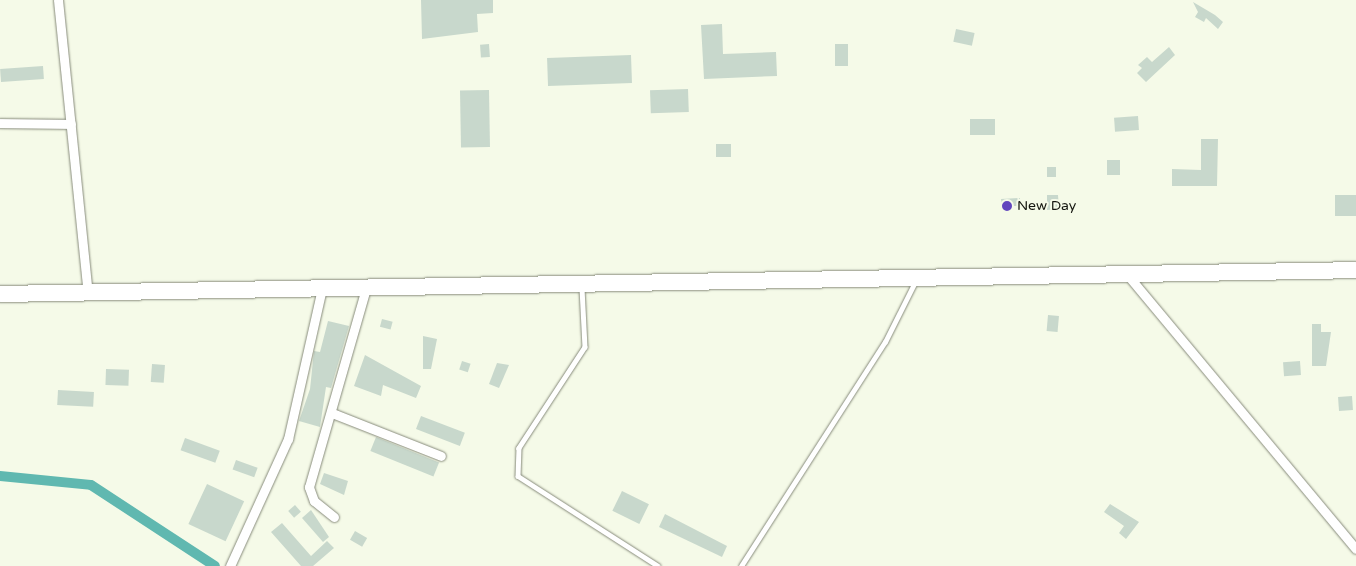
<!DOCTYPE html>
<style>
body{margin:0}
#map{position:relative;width:1356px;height:566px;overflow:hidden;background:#f5fae8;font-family:"Varela Round",sans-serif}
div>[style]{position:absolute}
.canal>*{height:10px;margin:-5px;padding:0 5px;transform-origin:5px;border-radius:5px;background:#60b8b0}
.building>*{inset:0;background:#c8d8cc;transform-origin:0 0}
.roads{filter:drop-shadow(0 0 1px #878b7b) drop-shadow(0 0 1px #878b7b)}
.lane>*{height:4.5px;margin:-2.25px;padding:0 2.25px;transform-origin:2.25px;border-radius:2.25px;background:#fff}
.street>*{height:9px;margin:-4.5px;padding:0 4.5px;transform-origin:4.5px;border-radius:4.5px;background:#fff}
.highway>*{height:16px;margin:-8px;padding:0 8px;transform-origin:8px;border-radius:8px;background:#fff}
.dots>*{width:14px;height:14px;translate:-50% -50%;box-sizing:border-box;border:2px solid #f5fae8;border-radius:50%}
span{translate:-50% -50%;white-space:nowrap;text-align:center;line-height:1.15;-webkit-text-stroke:4px #f5fae8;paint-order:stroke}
.poi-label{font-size:14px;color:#151610}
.left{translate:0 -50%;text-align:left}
</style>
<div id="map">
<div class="canal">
<div style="left:0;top:476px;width:91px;rotate:5.6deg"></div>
<div style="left:91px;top:485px;width:148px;rotate:33.2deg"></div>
</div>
<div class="building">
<div style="clip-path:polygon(421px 0,493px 0,493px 13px,477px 14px,478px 32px,422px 39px)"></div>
<div style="clip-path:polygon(1193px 2px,1215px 15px,1223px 22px,1218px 29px,1206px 18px,1204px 22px,1195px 17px,1198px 12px)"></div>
<div style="clip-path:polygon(722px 24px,723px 54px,776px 52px,777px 76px,704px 79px,701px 25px)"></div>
<div style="left:956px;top:29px;width:19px;height:13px;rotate:12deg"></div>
<div style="left:489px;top:44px;width:13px;height:9px;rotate:86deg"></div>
<div style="left:848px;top:44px;width:22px;height:13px;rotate:90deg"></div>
<div style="clip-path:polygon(1169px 47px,1175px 55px,1146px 82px,1137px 73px,1142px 68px,1138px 65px,1147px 57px,1152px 62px)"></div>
<div style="left:631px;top:55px;width:28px;height:84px;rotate:88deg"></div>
<div style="left:43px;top:66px;width:13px;height:43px;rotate:86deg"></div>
<div style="left:688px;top:89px;width:23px;height:38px;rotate:88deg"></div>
<div style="left:489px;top:90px;width:57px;height:29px;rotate:89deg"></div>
<div style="left:1138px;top:116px;width:14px;height:24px;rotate:86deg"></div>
<div style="left:995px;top:119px;width:16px;height:25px;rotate:90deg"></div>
<div style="clip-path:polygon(1201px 139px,1218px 139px,1217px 186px,1172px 186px,1172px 169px,1201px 170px)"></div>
<div style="left:716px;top:144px;width:15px;height:13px"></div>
<div style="left:1107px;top:160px;width:13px;height:15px"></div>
<div style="left:1047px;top:167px;width:9px;height:10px"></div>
<div style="clip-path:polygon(1047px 195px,1058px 195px,1059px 209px,1047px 210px)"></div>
<div style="left:1335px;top:195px;width:21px;height:21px"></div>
<div style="clip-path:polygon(1020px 198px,1020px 206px,1002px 206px,1001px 199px)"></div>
<div style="left:1048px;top:315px;width:11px;height:16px;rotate:5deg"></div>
<div style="left:382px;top:319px;width:11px;height:8px;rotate:15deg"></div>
<div style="clip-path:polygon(328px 321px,349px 326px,331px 388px,326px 387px,320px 427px,299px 421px,310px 389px,314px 351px,320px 352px)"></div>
<div style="clip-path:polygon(1312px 324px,1321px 324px,1321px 332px,1331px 332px,1326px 366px,1312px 366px)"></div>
<div style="clip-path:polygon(423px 336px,437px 339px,431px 369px,423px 369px)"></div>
<div style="clip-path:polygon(365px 355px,421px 386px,416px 398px,383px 385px,381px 396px,354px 386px)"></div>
<div style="left:462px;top:361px;width:9px;height:9px;rotate:18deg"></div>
<div style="left:1300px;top:361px;width:14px;height:17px;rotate:86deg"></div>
<div style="clip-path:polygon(497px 363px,509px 365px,499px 388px,489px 384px)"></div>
<div style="left:152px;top:364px;width:13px;height:18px;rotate:4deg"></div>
<div style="left:106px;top:369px;width:23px;height:16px;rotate:2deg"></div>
<div style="left:58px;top:390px;width:36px;height:15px;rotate:3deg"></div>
<div style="left:1352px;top:396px;width:14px;height:14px;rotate:86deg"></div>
<div style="left:421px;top:416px;width:47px;height:14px;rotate:21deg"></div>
<div style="left:376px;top:437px;width:68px;height:15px;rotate:22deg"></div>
<div style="left:185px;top:438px;width:37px;height:13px;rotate:20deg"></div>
<div style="left:236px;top:460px;width:23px;height:10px;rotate:20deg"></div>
<div style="clip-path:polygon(324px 473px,348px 481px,344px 495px,320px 484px)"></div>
<div style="left:207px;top:484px;width:41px;height:44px;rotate:25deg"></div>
<div style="left:622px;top:491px;width:30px;height:22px;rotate:26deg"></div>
<div style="clip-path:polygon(1110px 504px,1139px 522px,1126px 539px,1119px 533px,1124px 526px,1104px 512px)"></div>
<div style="left:295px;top:505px;width:9px;height:9px;rotate:49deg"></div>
<div style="clip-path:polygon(311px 510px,329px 537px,323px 542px,302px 518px)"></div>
<div style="clip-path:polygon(665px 514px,727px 546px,722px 557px,659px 527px)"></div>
<div style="clip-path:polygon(282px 523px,311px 556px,327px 541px,334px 548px,313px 566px,301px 566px,271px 532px)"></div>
<div style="left:355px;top:531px;width:14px;height:10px;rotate:30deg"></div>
</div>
<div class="roads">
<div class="lane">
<div style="left:582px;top:288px;width:59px;rotate:87.1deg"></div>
<div style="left:585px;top:347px;width:121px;rotate:123.2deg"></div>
<div style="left:519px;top:448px;width:28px;rotate:92deg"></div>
<div style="left:518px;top:476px;width:166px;rotate:32.7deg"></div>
<div style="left:741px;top:566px;width:266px;rotate:-57.3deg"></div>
<div style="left:885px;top:342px;width:67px;rotate:-63.4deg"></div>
</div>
<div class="street">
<div style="left:58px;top:0;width:295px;rotate:84.2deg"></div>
<div style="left:0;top:123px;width:71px;rotate:0.8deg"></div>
<div style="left:1126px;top:273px;width:359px;rotate:50.2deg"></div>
<div style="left:332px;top:413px;width:117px;rotate:21.5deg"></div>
<div style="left:334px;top:517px;width:26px;rotate:-141deg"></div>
<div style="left:314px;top:501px;width:15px;rotate:-110deg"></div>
<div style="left:309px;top:487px;width:207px;rotate:-74deg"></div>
<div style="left:230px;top:566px;width:140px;rotate:-65.5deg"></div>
<div style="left:288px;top:439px;width:155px;rotate:-77.3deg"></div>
</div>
<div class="highway">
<div style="left:0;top:294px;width:1356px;rotate:-1.01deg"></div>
</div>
</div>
<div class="dots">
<div style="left:1007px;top:206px;background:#6246be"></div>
</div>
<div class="poi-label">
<span class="left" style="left:1017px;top:206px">New Day</span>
</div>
</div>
